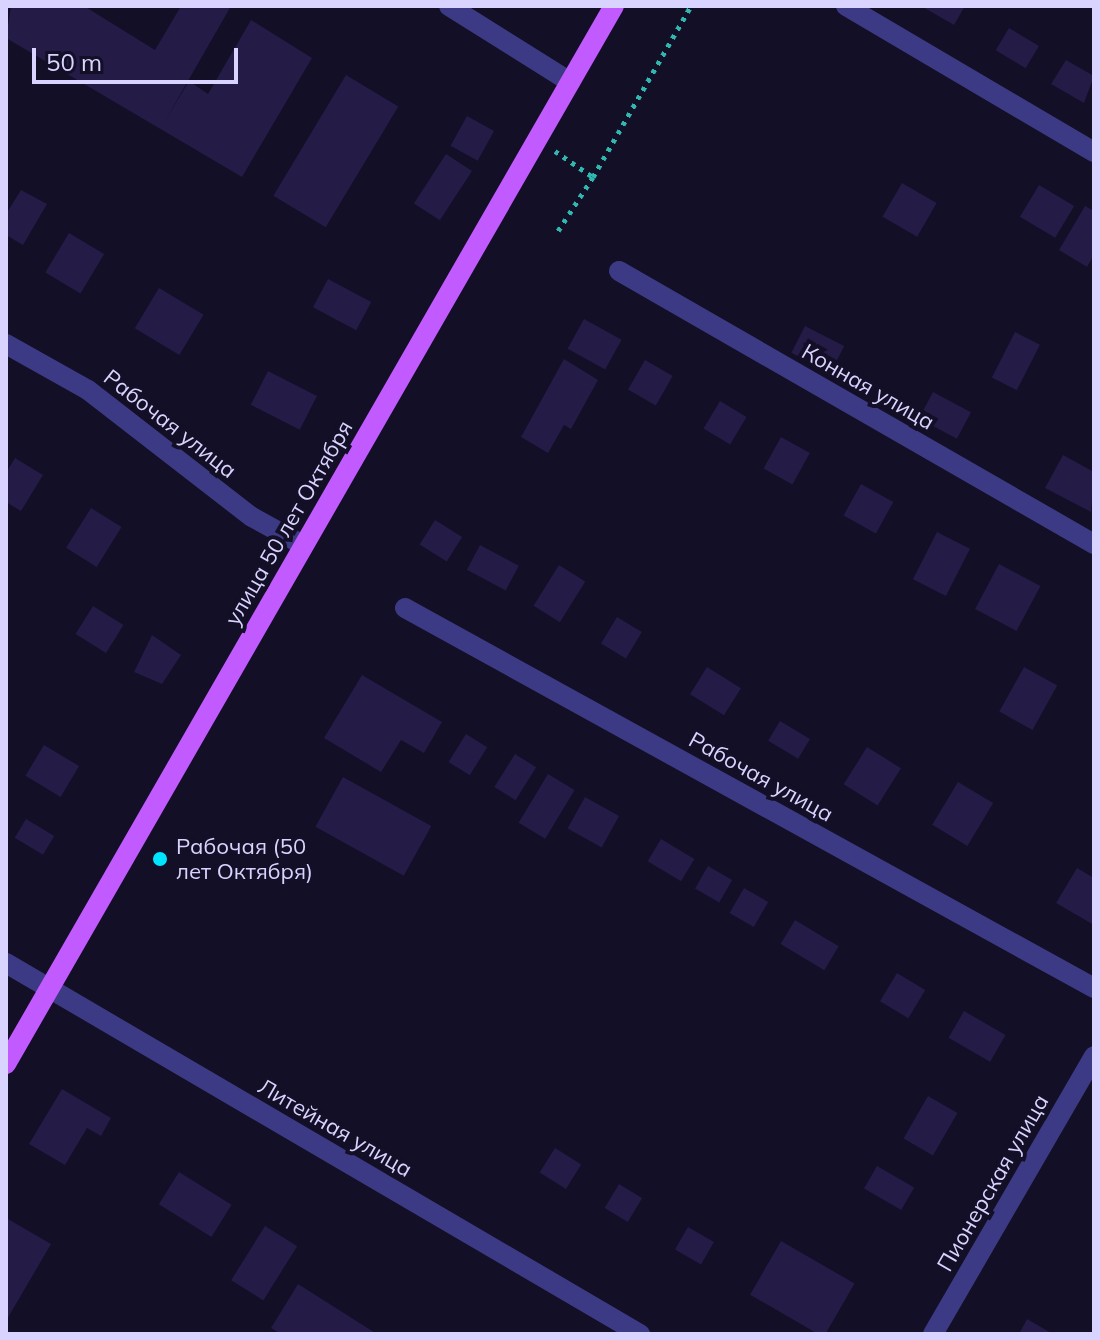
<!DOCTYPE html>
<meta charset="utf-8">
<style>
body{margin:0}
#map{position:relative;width:1100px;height:1340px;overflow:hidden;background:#130f26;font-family:Mulish,sans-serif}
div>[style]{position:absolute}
.building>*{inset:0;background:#241b47;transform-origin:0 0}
.path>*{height:5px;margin-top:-2.5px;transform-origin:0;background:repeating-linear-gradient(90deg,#2fb8b0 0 4px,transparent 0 10px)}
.minor>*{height:20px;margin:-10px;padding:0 10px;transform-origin:10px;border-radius:10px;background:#3d3a85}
.major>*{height:20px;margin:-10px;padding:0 10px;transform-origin:10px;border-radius:10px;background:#c25bff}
.dots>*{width:22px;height:22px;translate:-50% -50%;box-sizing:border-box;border:4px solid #130f26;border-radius:50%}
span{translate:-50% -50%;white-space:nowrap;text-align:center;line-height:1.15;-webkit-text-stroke:8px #130f26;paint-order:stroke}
.street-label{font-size:22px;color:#d9d4ff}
.poi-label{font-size:22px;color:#d9d4ff}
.left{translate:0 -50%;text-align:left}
.frame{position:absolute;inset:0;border:8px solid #d9d4ff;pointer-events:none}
.scale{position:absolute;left:32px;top:48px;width:206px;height:36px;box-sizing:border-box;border:4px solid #d9d4ff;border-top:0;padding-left:10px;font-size:24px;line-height:28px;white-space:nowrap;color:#d9d4ff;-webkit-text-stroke:6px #130f26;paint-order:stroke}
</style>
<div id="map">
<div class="building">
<div style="clip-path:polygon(11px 6px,84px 6px,155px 50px,181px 6px,231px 6px,165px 121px,189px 81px,208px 94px,251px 20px,312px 58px,242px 177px,6px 38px)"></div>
<div style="clip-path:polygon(921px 6px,965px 6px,954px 25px)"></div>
<div style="left:1009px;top:28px;width:35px;height:26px;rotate:31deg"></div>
<div style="clip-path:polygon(1066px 60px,1094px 76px,1084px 103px,1051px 84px)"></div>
<div style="left:346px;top:75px;width:61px;height:141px;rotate:31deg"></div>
<div style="left:467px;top:116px;width:31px;height:34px;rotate:29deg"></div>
<div style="left:446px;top:154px;width:31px;height:59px;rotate:33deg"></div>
<div style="left:902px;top:183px;width:40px;height:39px;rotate:30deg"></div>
<div style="left:1039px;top:185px;width:41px;height:37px;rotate:31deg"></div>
<div style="clip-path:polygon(21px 190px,47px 204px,23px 245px,6px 235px,6px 214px)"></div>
<div style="clip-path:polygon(1085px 206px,1094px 211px,1094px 255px,1087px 267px,1059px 250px)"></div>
<div style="left:69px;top:233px;width:41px;height:46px;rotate:31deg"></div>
<div style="left:328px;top:279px;width:49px;height:32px;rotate:28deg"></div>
<div style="left:159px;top:288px;width:52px;height:47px;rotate:31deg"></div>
<div style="left:584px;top:319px;width:43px;height:34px;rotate:29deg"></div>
<div style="left:805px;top:326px;width:44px;height:30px;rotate:27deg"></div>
<div style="left:1015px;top:332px;width:28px;height:51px;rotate:27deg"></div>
<div style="clip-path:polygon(564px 359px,598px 380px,571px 429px,564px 425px,548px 453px,521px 437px)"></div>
<div style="left:645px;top:360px;width:32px;height:34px;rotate:30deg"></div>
<div style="left:268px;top:371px;width:55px;height:38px;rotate:27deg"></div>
<div style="left:933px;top:392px;width:43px;height:30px;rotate:28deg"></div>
<div style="left:720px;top:401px;width:31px;height:32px;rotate:31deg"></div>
<div style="left:781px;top:437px;width:33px;height:36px;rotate:29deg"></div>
<div style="clip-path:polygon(1063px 455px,1094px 472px,1091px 512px,1045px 488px)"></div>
<div style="clip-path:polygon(15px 458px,43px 475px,21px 511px,6px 502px,6px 473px)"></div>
<div style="left:861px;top:484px;width:37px;height:36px;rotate:29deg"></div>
<div style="left:91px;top:508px;width:36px;height:47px;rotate:32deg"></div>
<div style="left:435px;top:520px;width:32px;height:29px;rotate:32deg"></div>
<div style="left:937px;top:532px;width:37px;height:53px;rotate:27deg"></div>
<div style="left:480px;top:545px;width:44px;height:28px;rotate:28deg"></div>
<div style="left:999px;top:564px;width:47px;height:51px;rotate:28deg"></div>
<div style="left:559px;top:565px;width:31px;height:48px;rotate:32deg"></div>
<div style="left:93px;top:606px;width:36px;height:33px;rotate:32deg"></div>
<div style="left:617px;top:617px;width:29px;height:31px;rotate:31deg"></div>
<div style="clip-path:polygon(152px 635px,181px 655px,162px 684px,134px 672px)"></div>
<div style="left:707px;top:667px;width:40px;height:32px;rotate:32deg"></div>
<div style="left:1024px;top:667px;width:38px;height:51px;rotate:29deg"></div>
<div style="clip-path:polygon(362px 675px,442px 722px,424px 753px,401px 740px,381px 772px,324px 738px)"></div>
<div style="left:780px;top:721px;width:35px;height:23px;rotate:31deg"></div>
<div style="left:466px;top:734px;width:25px;height:33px;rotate:32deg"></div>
<div style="left:44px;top:745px;width:41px;height:36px;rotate:31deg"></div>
<div style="left:867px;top:747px;width:40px;height:44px;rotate:32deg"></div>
<div style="left:515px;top:754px;width:25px;height:39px;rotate:32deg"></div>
<div style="left:548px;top:774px;width:31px;height:57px;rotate:31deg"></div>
<div style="left:343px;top:777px;width:101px;height:57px;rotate:29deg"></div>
<div style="left:958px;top:782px;width:41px;height:50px;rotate:31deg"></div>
<div style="left:585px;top:797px;width:39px;height:36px;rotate:29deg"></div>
<div style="left:26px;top:819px;width:33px;height:22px;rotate:31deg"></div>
<div style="left:661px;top:839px;width:39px;height:26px;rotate:31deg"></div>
<div style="left:708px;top:866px;width:28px;height:26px;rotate:30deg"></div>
<div style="clip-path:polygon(1077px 868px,1094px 878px,1094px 925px,1056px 903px)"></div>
<div style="left:744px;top:888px;width:28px;height:29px;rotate:30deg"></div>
<div style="left:795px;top:920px;width:51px;height:28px;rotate:31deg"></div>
<div style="left:897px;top:973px;width:33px;height:33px;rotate:31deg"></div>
<div style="left:964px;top:1011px;width:48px;height:31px;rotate:30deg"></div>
<div style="clip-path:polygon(62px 1089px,111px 1118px,101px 1136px,87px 1128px,65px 1165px,29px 1144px)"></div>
<div style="left:928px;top:1096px;width:34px;height:49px;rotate:30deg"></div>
<div style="left:555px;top:1148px;width:31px;height:29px;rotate:32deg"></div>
<div style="left:877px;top:1166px;width:43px;height:26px;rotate:30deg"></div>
<div style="left:179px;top:1172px;width:62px;height:38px;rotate:32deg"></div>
<div style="left:619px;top:1184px;width:27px;height:28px;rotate:31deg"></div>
<div style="clip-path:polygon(8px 1219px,51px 1244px,6px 1321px,6px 1222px)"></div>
<div style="left:265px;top:1226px;width:38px;height:64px;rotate:32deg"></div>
<div style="left:688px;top:1227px;width:30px;height:26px;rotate:30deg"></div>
<div style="left:781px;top:1241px;width:85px;height:62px;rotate:30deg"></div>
<div style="clip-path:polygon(298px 1284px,377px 1334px,281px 1334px,271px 1328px)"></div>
<div style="clip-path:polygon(1027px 1319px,1053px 1334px,1019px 1334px)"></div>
</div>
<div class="path">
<div style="left:555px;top:151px;width:46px;rotate:34.4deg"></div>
<div style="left:593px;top:177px;width:68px;rotate:123deg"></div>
<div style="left:593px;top:177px;width:197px;rotate:-60.2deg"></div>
</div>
<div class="minor">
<div style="left:449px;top:6px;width:143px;rotate:32.1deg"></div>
<div style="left:846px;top:6px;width:288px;rotate:30.5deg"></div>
<div style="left:619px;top:271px;width:548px;rotate:29.89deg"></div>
<div style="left:6px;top:344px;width:94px;rotate:29.3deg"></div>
<div style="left:88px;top:390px;width:207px;rotate:37.8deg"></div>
<div style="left:252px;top:517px;width:58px;rotate:28.8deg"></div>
<div style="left:405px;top:608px;width:787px;rotate:28.88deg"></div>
<div style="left:6px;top:963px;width:735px;rotate:30.34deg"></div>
<div style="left:933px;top:1334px;width:321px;rotate:-59.9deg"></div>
</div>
<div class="major">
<div style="left:6px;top:1064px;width:1220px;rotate:-60.12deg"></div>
</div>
<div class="dots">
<div style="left:160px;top:859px;background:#00e5ff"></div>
</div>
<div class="street-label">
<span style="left:868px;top:387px;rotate:30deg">Конная улица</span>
<span style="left:170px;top:424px;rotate:38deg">Рабочая улица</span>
<span style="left:289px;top:523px;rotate:-60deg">улица 50 лет Октября</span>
<span style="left:761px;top:777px;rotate:29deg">Рабочая улица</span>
<span style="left:335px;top:1128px;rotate:30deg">Литейная улица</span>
<span style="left:993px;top:1183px;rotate:-60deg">Пионерская улица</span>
</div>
<div class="poi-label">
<span class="left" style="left:176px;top:859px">Рабочая (50<br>лет Октября)</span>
</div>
<div class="frame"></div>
<div class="scale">50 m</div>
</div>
